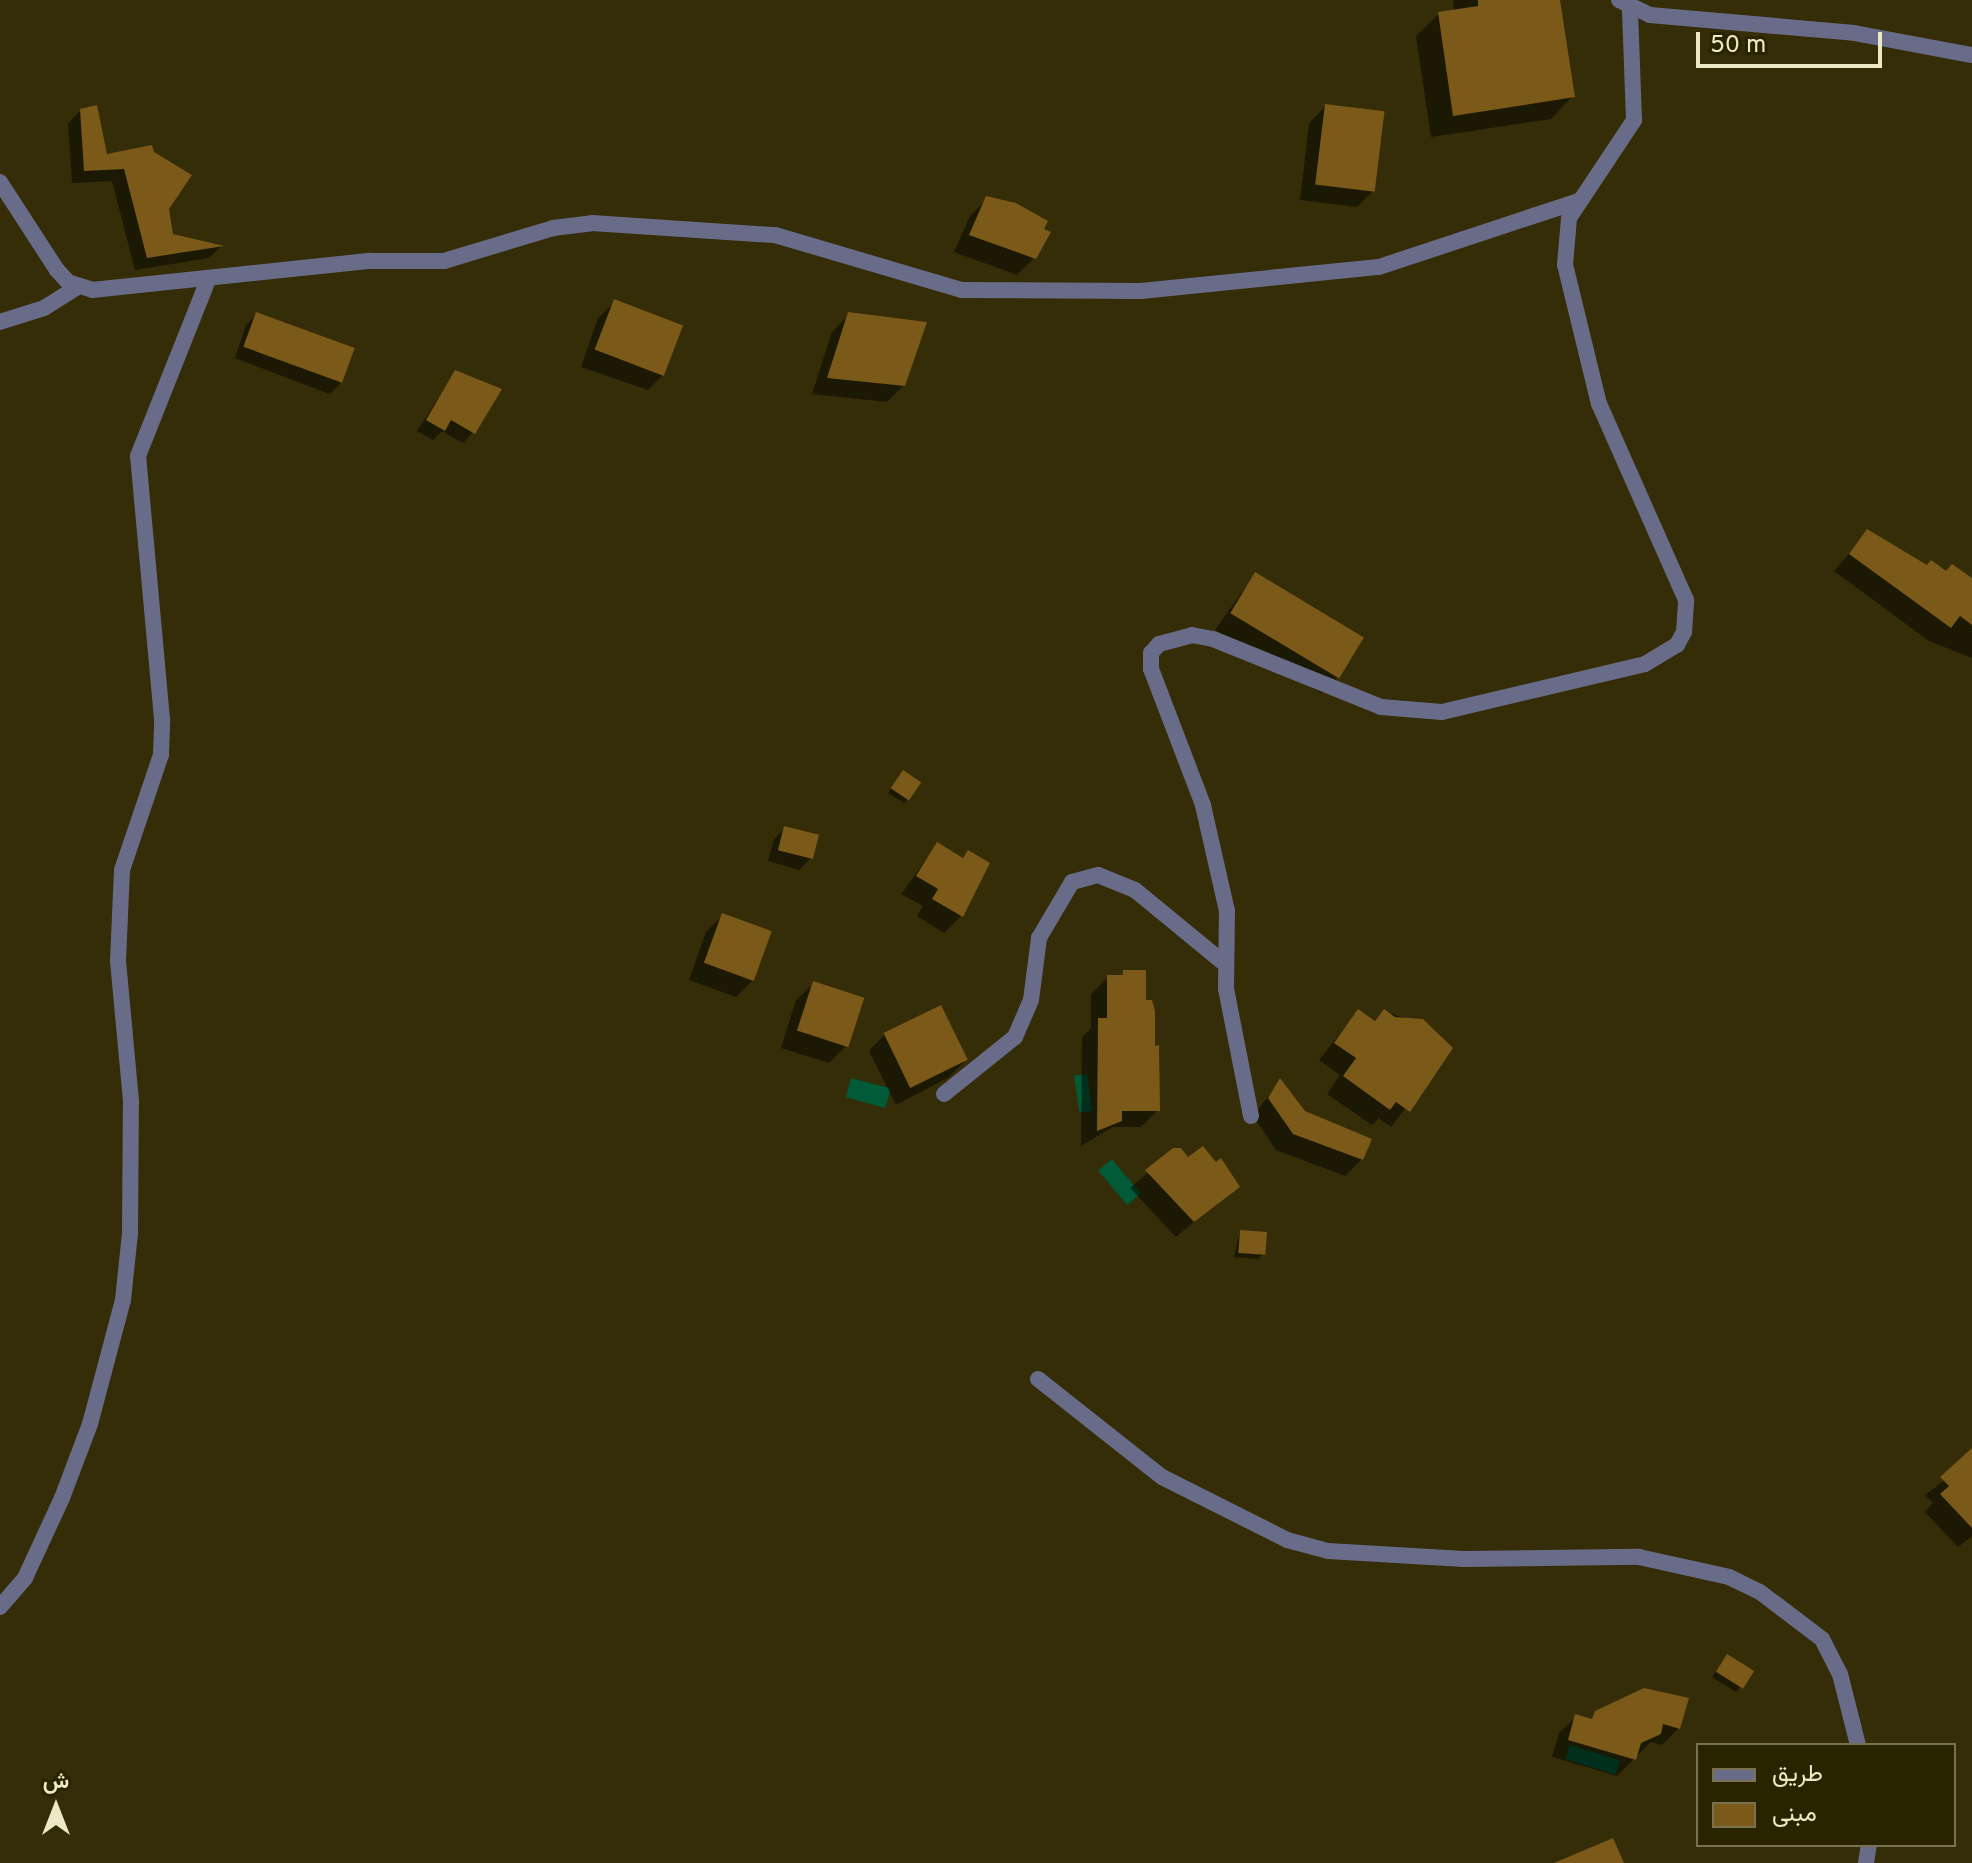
<!DOCTYPE html>
<meta charset="utf-8">
<style>
body{margin:0}
#map{position:relative;width:1972px;height:1863px;overflow:hidden;background:#342d08;font-family:Overpass,Vazirmatn,sans-serif}
div>[style]{position:absolute}
.water>*{inset:0;background:#015b38;transform-origin:0 0}
.shadow>*{inset:0;background:#0007}
.building>*{inset:0;background:#7b5918;transform-origin:0 0}
.minor>*{height:16px;margin:-8px;padding:0 8px;transform-origin:8px;border-radius:8px;background:#696c88}
span{translate:-50% -50%;white-space:nowrap;text-align:center;line-height:1.15;-webkit-text-stroke:6px #2a2300;paint-order:stroke}
.legend{position:absolute;left:1696px;top:1743px;width:260px;height:104px;box-sizing:border-box;background:#2a2300;border:2px solid #78724f;margin:0;padding:10px 14px;list-style:none;font-size:24px;color:#ede8c5}
.legend li{display:flex;align-items:center;gap:16px;height:40px}
.legend b{width:40px;border:2px solid #78724f}
.north{position:absolute;left:16px;top:1767px;width:80px;height:80px;-webkit-text-stroke:6px #2a2300;paint-order:stroke;rotate:0deg;font-size:22px;font-weight:700;line-height:32px;text-align:center;color:#ede8c5}
.north::after{content:'';display:block;margin:auto;width:28px;height:36px;background:#ede8c5;clip-path:polygon(50% 0,100% 100%,50% 72%,0 100%)}
.scale{position:absolute;left:1696px;top:32px;width:186px;height:36px;box-sizing:border-box;border:4px solid #ede8c5;border-top:0;padding-left:10px;font-size:24px;line-height:28px;white-space:nowrap;color:#ede8c5;-webkit-text-stroke:6px #2a2300;paint-order:stroke}
</style>
<div id="map">
<div class="water">
<div style="left:1087px;top:1074px;width:37px;height:13px;rotate:82deg"></div>
<div style="left:851px;top:1078px;width:41px;height:20px;rotate:15deg"></div>
<div style="left:1112px;top:1159px;width:45px;height:18px;rotate:50deg"></div>
<div style="left:1570px;top:1745px;width:52px;height:15px;rotate:17deg"></div>
</div>
<div class="shadow">
<div style="clip-path:polygon(1453px 0,1558px 0,1573px 96px,1551px 119px,1431px 137px,1416px 36px,1439px 14px,1454px 11px)"></div>
<div style="clip-path:polygon(1326px 106px,1374px 190px,1357px 207px,1300px 200px,1309px 123px)"></div>
<div style="clip-path:polygon(81px 110px,105px 156px,151px 147px,172px 235px,220px 247px,209px 258px,135px 270px,112px 181px,72px 183px,68px 123px)"></div>
<div style="clip-path:polygon(987px 199px,1034px 258px,1017px 275px,954px 252px,970px 216px)"></div>
<div style="clip-path:polygon(615px 302px,665px 373px,648px 390px,581px 367px,598px 318px)"></div>
<div style="clip-path:polygon(257px 314px,341px 383px,330px 394px,235px 358px,246px 325px)"></div>
<div style="clip-path:polygon(849px 315px,904px 385px,887px 402px,812px 394px,832px 332px)"></div>
<div style="clip-path:polygon(455px 372px,473px 432px,463px 443px,442px 431px,433px 440px,417px 431px)"></div>
<div style="clip-path:polygon(1868px 532px,1926px 567px,1972px 581px,1972px 658px,1929px 641px,1834px 571px)"></div>
<div style="clip-path:polygon(1255px 574px,1338px 677px,1321px 693px,1215px 630px)"></div>
<div style="clip-path:polygon(903px 773px,909px 798px,904px 803px,888px 793px)"></div>
<div style="clip-path:polygon(785px 828px,810px 859px,799px 870px,768px 861px,774px 839px)"></div>
<div style="clip-path:polygon(937px 845px,961px 859px,968px 852px,987px 863px,961px 916px,944px 933px,917px 916px,923px 906px,901px 894px)"></div>
<div style="clip-path:polygon(722px 916px,753px 980px,736px 997px,689px 980px,706px 932px)"></div>
<div style="clip-path:polygon(1108px 977px,1144px 1002px,1158px 1110px,1141px 1127px,1113px 1127px,1081px 1146px,1082px 1037px,1091px 1028px,1091px 994px)"></div>
<div style="clip-path:polygon(813px 984px,846px 1046px,829px 1063px,781px 1048px,796px 1000px)"></div>
<div style="clip-path:polygon(1358px 1011px,1373px 1022px,1385px 1011px,1434px 1029px,1451px 1048px,1391px 1127px,1379px 1118px,1372px 1125px,1327px 1094px,1340px 1075px,1319px 1060px)"></div>
<div style="clip-path:polygon(885px 1034px,966px 1060px,949px 1077px,896px 1105px,869px 1051px)"></div>
<div style="clip-path:polygon(1280px 1081px,1304px 1113px,1362px 1159px,1345px 1176px,1276px 1150px,1253px 1116px)"></div>
<div style="clip-path:polygon(1178px 1147px,1188px 1160px,1234px 1189px,1176px 1237px,1130px 1188px)"></div>
<div style="clip-path:polygon(1240px 1232px,1263px 1254px,1258px 1259px,1234px 1257px)"></div>
<div style="clip-path:polygon(1972px 1460px,1972px 1536px,1958px 1547px,1925px 1512px,1933px 1503px,1925px 1495px)"></div>
<div style="clip-path:polygon(1723px 1661px,1740px 1687px,1736px 1692px,1712px 1677px)"></div>
<div style="clip-path:polygon(1644px 1690px,1679px 1728px,1662px 1745px,1651px 1742px,1617px 1776px,1552px 1757px,1559px 1733px,1576px 1717px,1589px 1720px)"></div>
</div>
<div class="building">
<div style="clip-path:polygon(1478px 0,1560px 0,1575px 97px,1453px 116px,1438px 12px,1478px 6px)"></div>
<div style="left:1325px;top:104px;width:60px;height:81px;rotate:7deg"></div>
<div style="clip-path:polygon(97px 105px,107px 154px,152px 145px,154px 152px,192px 175px,169px 209px,173px 234px,224px 246px,147px 258px,124px 169px,84px 171px,80px 109px)"></div>
<div style="clip-path:polygon(986px 196px,1016px 203px,1048px 221px,1044px 229px,1051px 232px,1036px 259px,969px 235px)"></div>
<div style="left:614px;top:299px;width:74px;height:54px;rotate:21deg"></div>
<div style="left:256px;top:312px;width:105px;height:37px;rotate:20deg"></div>
<div style="clip-path:polygon(848px 312px,927px 322px,905px 386px,827px 378px)"></div>
<div style="clip-path:polygon(455px 370px,502px 389px,475px 434px,451px 420px,445px 431px,426px 420px)"></div>
<div style="clip-path:polygon(1867px 529px,1927px 565px,1931px 560px,1946px 571px,1952px 564px,1972px 578px,1972px 625px,1960px 616px,1951px 628px,1849px 554px)"></div>
<div style="left:1255px;top:572px;width:127px;height:48px;rotate:31deg"></div>
<div style="left:903px;top:770px;width:22px;height:22px;rotate:34deg"></div>
<div style="left:784px;top:826px;width:36px;height:25px;rotate:14deg"></div>
<div style="clip-path:polygon(937px 842px,963px 858px,968px 850px,990px 863px,963px 917px,932px 899px,938px 889px,916px 876px)"></div>
<div style="left:722px;top:913px;width:53px;height:53px;rotate:20deg"></div>
<div style="clip-path:polygon(1123px 970px,1146px 970px,1146px 1000px,1152px 1000px,1155px 1011px,1155px 1046px,1159px 1045px,1160px 1111px,1122px 1111px,1122px 1121px,1097px 1131px,1098px 1018px,1107px 1018px,1107px 975px,1123px 975px)"></div>
<div style="left:813px;top:981px;width:54px;height:52px;rotate:18deg"></div>
<div style="left:941px;top:1005px;width:61px;height:64px;rotate:64deg"></div>
<div style="clip-path:polygon(1358px 1009px,1375px 1021px,1384px 1009px,1395px 1017px,1423px 1019px,1453px 1048px,1410px 1112px,1396px 1102px,1390px 1110px,1343px 1076px,1356px 1058px,1334px 1043px)"></div>
<div style="clip-path:polygon(1280px 1078px,1305px 1111px,1372px 1139px,1363px 1160px,1293px 1134px,1268px 1098px)"></div>
<div style="clip-path:polygon(1203px 1146px,1216px 1162px,1221px 1158px,1240px 1187px,1194px 1222px,1145px 1170px,1173px 1148px,1181px 1148px,1188px 1157px)"></div>
<div style="left:1240px;top:1230px;width:27px;height:23px;rotate:4deg"></div>
<div style="clip-path:polygon(1972px 1448px,1972px 1528px,1940px 1494px,1949px 1486px,1940px 1477px)"></div>
<div style="left:1727px;top:1654px;width:32px;height:21px;rotate:32deg"></div>
<div style="clip-path:polygon(1644px 1688px,1689px 1698px,1680px 1729px,1663px 1724px,1661px 1734px,1641px 1743px,1636px 1760px,1568px 1740px,1575px 1714px,1592px 1719px,1595px 1711px)"></div>
<div style="clip-path:polygon(1613px 1838px,1624px 1863px,1554px 1863px)"></div>
</div>
<div class="minor">
<div style="left:1619px;top:0;width:34px;rotate:26deg"></div>
<div style="left:1650px;top:15px;width:205px;rotate:5deg"></div>
<div style="left:1854px;top:33px;width:120px;rotate:10.6deg"></div>
<div style="left:0;top:182px;width:105px;rotate:57.1deg"></div>
<div style="left:57px;top:270px;width:16px;rotate:47deg"></div>
<div style="left:68px;top:282px;width:25px;rotate:18deg"></div>
<div style="left:92px;top:290px;width:280px;rotate:-6deg"></div>
<div style="left:370px;top:261px;width:74px"></div>
<div style="left:444px;top:261px;width:114px;rotate:-16.8deg"></div>
<div style="left:553px;top:228px;width:39px;rotate:-7deg"></div>
<div style="left:592px;top:223px;width:183px;rotate:3.8deg"></div>
<div style="left:775px;top:235px;width:195px;rotate:16.4deg"></div>
<div style="left:962px;top:290px;width:179px;rotate:0.3deg"></div>
<div style="left:1141px;top:291px;width:239px;rotate:-5.8deg"></div>
<div style="left:1379px;top:267px;width:210px;rotate:-18.3deg"></div>
<div style="left:0;top:322px;width:46px;rotate:-17.7deg"></div>
<div style="left:44px;top:308px;width:40px;rotate:-32deg"></div>
<div style="left:944px;top:1094px;width:91px;rotate:-38.8deg"></div>
<div style="left:1015px;top:1037px;width:40px;rotate:-66.6deg"></div>
<div style="left:1031px;top:1000px;width:63px;rotate:-82.6deg"></div>
<div style="left:1039px;top:938px;width:65px;rotate:-59.5deg"></div>
<div style="left:1072px;top:882px;width:27px;rotate:-15deg"></div>
<div style="left:1098px;top:875px;width:40px;rotate:22deg"></div>
<div style="left:1135px;top:890px;width:115px;rotate:39.4deg"></div>
<div style="left:1251px;top:1116px;width:129px;rotate:-101.1deg"></div>
<div style="left:1226px;top:989px;width:78px;rotate:-89.3deg"></div>
<div style="left:1227px;top:911px;width:109px;rotate:-102.8deg"></div>
<div style="left:1203px;top:805px;width:146px;rotate:-110.9deg"></div>
<div style="left:1151px;top:669px;width:16px;rotate:-90deg"></div>
<div style="left:1151px;top:653px;width:12px;rotate:-48deg"></div>
<div style="left:1159px;top:644px;width:34px;rotate:-15deg"></div>
<div style="left:1192px;top:635px;width:21px;rotate:11deg"></div>
<div style="left:1213px;top:639px;width:181px;rotate:22deg"></div>
<div style="left:1381px;top:707px;width:61px;rotate:4.7deg"></div>
<div style="left:1442px;top:712px;width:209px;rotate:-13.3deg"></div>
<div style="left:1645px;top:664px;width:37px;rotate:-31deg"></div>
<div style="left:1677px;top:645px;width:15px;rotate:-62deg"></div>
<div style="left:1684px;top:632px;width:32px;rotate:-86deg"></div>
<div style="left:1686px;top:600px;width:214px;rotate:-113.9deg"></div>
<div style="left:1599px;top:404px;width:143px;rotate:-103.7deg"></div>
<div style="left:1565px;top:265px;width:47px;rotate:-85.1deg"></div>
<div style="left:1569px;top:218px;width:118px;rotate:-56.4deg"></div>
<div style="left:1634px;top:120px;width:111px;rotate:-92.1deg"></div>
<div style="left:1038px;top:1379px;width:158px;rotate:38.3deg"></div>
<div style="left:1162px;top:1477px;width:140px;rotate:26.7deg"></div>
<div style="left:1287px;top:1540px;width:42px;rotate:15deg"></div>
<div style="left:1328px;top:1551px;width:136px;rotate:3.4deg"></div>
<div style="left:1464px;top:1559px;width:175px;rotate:-0.7deg"></div>
<div style="left:1639px;top:1557px;width:92px;rotate:12.5deg"></div>
<div style="left:1729px;top:1577px;width:34px;rotate:26deg"></div>
<div style="left:1760px;top:1592px;width:78px;rotate:37.2deg"></div>
<div style="left:1822px;top:1639px;width:39px;rotate:63deg"></div>
<div style="left:1840px;top:1674px;width:73px;rotate:75.8deg"></div>
<div style="left:0;top:1607px;width:38px;rotate:-49deg"></div>
<div style="left:25px;top:1578px;width:88px;rotate:-65.2deg"></div>
<div style="left:62px;top:1498px;width:79px;rotate:-69.3deg"></div>
<div style="left:90px;top:1424px;width:128px;rotate:-75.1deg"></div>
<div style="left:123px;top:1300px;width:67px;rotate:-84deg"></div>
<div style="left:130px;top:1233px;width:132px;rotate:-89.6deg"></div>
<div style="left:131px;top:1101px;width:141px;rotate:-95.3deg"></div>
<div style="left:118px;top:961px;width:91px;rotate:-87.5deg"></div>
<div style="left:122px;top:870px;width:121px;rotate:-71.3deg"></div>
<div style="left:161px;top:755px;width:36px;rotate:-88deg"></div>
<div style="left:162px;top:719px;width:264px;rotate:-95.2deg"></div>
<div style="left:138px;top:456px;width:189px;rotate:-68.3deg"></div>
<div style="left:1866px;top:1863px;width:18px;rotate:-81deg"></div>
</div>
<ul class="legend">
<li><b style="height:10px;background:#696c88"></b>طريق</li>
<li><b style="height:22px;background:#7b5918"></b>مبنى</li>
</ul>
<div class="north">ش</div>
<div class="scale">50 m</div>
</div>
